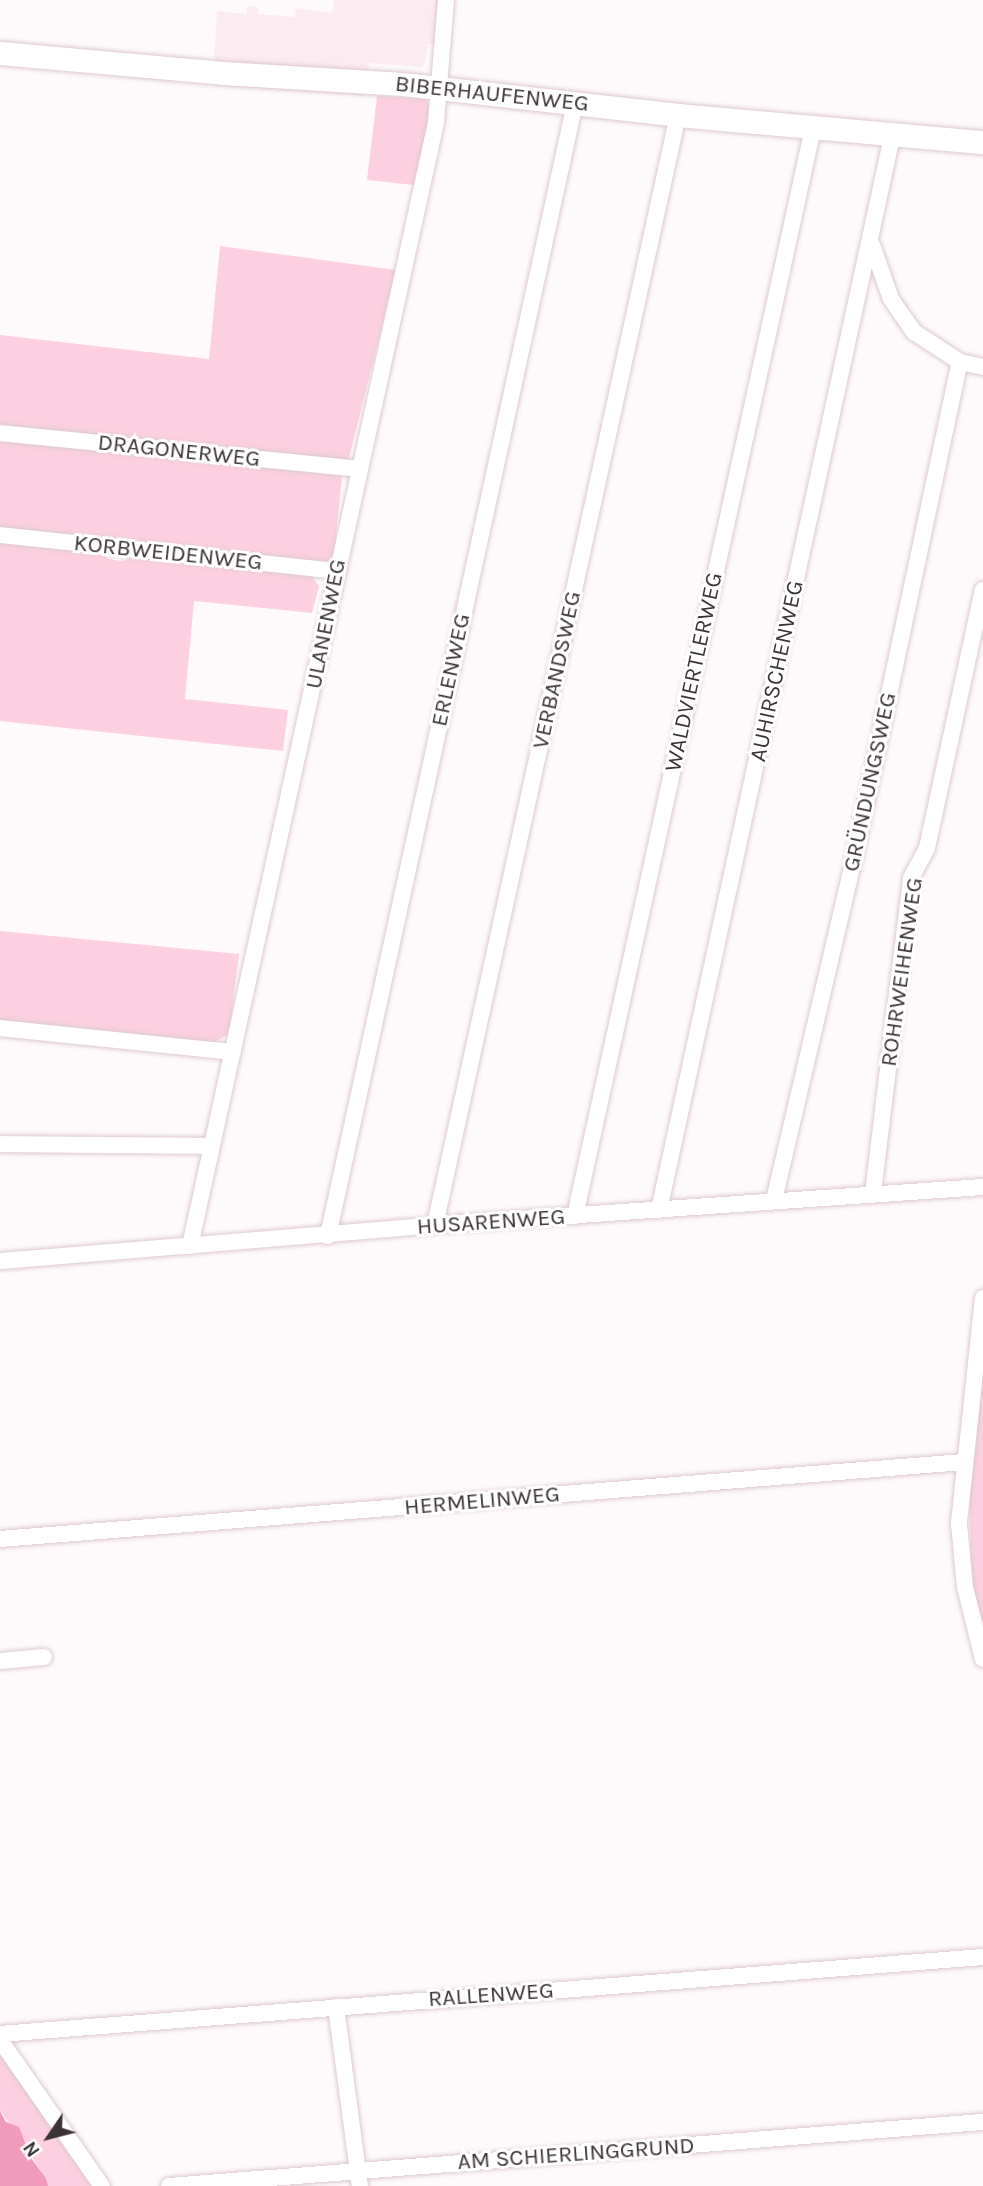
<!DOCTYPE html>
<meta charset="utf-8">
<style>
body{margin:0}
#map{position:relative;width:983px;height:2186px;overflow:hidden;background:#fefafb;font-family:Karla,sans-serif}
div>[style]{position:absolute}
.built>*{inset:0;background:#fcebf1}
.green>*{inset:0;background:#fcd0e0;transform-origin:0 0}
.water>*{inset:0;background:#f09bbc}
.roads{filter:drop-shadow(0 0 2px #dcc9cf) drop-shadow(0 0 2px #dcc9cf)}
.street>*{height:16px;margin:-8px;padding:0 8px;transform-origin:8px;border-radius:8px;background:#fff}
.secondary>*{height:23px;margin:-11.5px;padding:0 11.5px;transform-origin:11.5px;border-radius:11.5px;background:#fff}
span{translate:-50% -50%;white-space:nowrap;text-align:center;line-height:1.15;-webkit-text-stroke:6px #fff;paint-order:stroke}
.street-label{font-size:23px;color:#3b3336}
.north{position:absolute;left:14px;top:2102px;width:70px;height:70px;-webkit-text-stroke:5px #fff;paint-order:stroke;rotate:235deg;font-size:19px;font-weight:700;line-height:28px;text-align:center;color:#3b3336}
.north::after{content:'';display:block;margin:auto;width:24px;height:32px;background:#3b3336;clip-path:polygon(50% 0,100% 100%,50% 72%,0 100%)}
</style>
<div id="map">
<div class="built">
<div style="clip-path:polygon(334px 0,439px 0,435px 44px,428px 44px,425px 63px,421px 67px,369px 63px,365px 96px,213px 85px,217px 11px,246px 14px,247px 6px,258px 7px,258px 14px,296px 17px,295px 8px,332px 13px)"></div>
</div>
<div class="green">
<div style="clip-path:polygon(377px 96px,425px 99px,432px 107px,414px 185px,367px 180px)"></div>
<div style="clip-path:polygon(220px 246px,396px 270px,348px 462px,0 428px,0 335px,209px 359px)"></div>
<div style="left:0;top:440px;width:344px;height:89px;rotate:6deg"></div>
<div style="clip-path:polygon(0 543px,98px 551px,109px 559px,121px 561px,141px 556px,300px 571px,312px 577px,319px 586px,312px 613px,194px 601px,185px 699px,288px 710px,283px 751px,0 721px)"></div>
<div style="clip-path:polygon(0 931px,239px 954px,229px 1034px,209px 1045px,0 1024px)"></div>
<div style="clip-path:polygon(983px 1343px,983px 1623px,972px 1584px,969px 1490px)"></div>
<div style="clip-path:polygon(0 2054px,68px 2151px,91px 2186px,48px 2186px,46px 2178px,0 2110px)"></div>
</div>
<div class="water">
<div style="clip-path:polygon(0 2111px,6px 2122px,19px 2127px,31px 2158px,46px 2178px,48px 2186px,0 2186px)"></div>
</div>
<div class="roads">
<div class="street">
<div style="left:872px;top:245px;width:57px;rotate:70.6deg"></div>
<div style="left:891px;top:299px;width:40px;rotate:55.1deg"></div>
<div style="left:914px;top:332px;width:55px;rotate:33.1deg"></div>
<div style="left:960px;top:362px;width:24px;rotate:12deg"></div>
<div style="left:0;top:433px;width:360px;rotate:5.7deg"></div>
<div style="left:0;top:535px;width:339px;rotate:6.1deg"></div>
<div style="left:0;top:1028px;width:234px;rotate:5.9deg"></div>
<div style="left:0;top:1144px;width:210px;rotate:0.5deg"></div>
<div style="left:873px;top:1193px;width:317px;rotate:-83.1deg"></div>
<div style="left:911px;top:878px;width:34px;rotate:-62deg"></div>
<div style="left:927px;top:848px;width:264px;rotate:-77.8deg"></div>
<div style="left:774px;top:1200px;width:365px;rotate:-76.8deg"></div>
<div style="left:857px;top:845px;width:494px;rotate:-78deg"></div>
<div style="left:659px;top:1210px;width:1103px;rotate:-77.75deg"></div>
<div style="left:575px;top:1216px;width:1114px;rotate:-77.66deg"></div>
<div style="left:435px;top:1225px;width:1136px;rotate:-77.65deg"></div>
<div style="left:328px;top:1236px;width:1160px;rotate:-77.7deg"></div>
<div style="left:190px;top:1246px;width:1151px;rotate:-77.65deg"></div>
<div style="left:436px;top:122px;width:122px;rotate:-85.3deg"></div>
<div style="left:0;top:1261px;width:436px;rotate:-4.7deg"></div>
<div style="left:435px;top:1225px;width:549px;rotate:-3.97deg"></div>
<div style="left:983px;top:1298px;width:227px;rotate:96.1deg"></div>
<div style="left:959px;top:1524px;width:63px;rotate:84.6deg"></div>
<div style="left:965px;top:1587px;width:74px;rotate:76deg"></div>
<div style="left:0;top:1539px;width:966px;rotate:-4.57deg"></div>
<div style="left:0;top:1661px;width:44px;rotate:-5.2deg"></div>
<div style="left:336px;top:2007px;width:181px;rotate:82.4deg"></div>
<div style="left:0;top:2034px;width:986px;rotate:-4.48deg"></div>
<div style="left:0;top:2040px;width:178px;rotate:55.1deg"></div>
<div style="left:169px;top:2186px;width:817px;rotate:-4.5deg"></div>
</div>
<div class="secondary">
<div style="left:0;top:53px;width:224px;rotate:5.1deg"></div>
<div style="left:223px;top:73px;width:180px;rotate:3.5deg"></div>
<div style="left:403px;top:84px;width:277px;rotate:6.4deg"></div>
<div style="left:678px;top:115px;width:306px;rotate:5.1deg"></div>
</div>
</div>
<div class="street-label">
<span style="left:492px;top:94px;rotate:6deg">BIBERHAUFENWEG</span>
<span style="left:179px;top:451px;rotate:6deg">DRAGONERWEG</span>
<span style="left:168px;top:553px;rotate:6deg">KORBWEIDENWEG</span>
<span style="left:326px;top:624px;rotate:-79deg">ULANENWEG</span>
<span style="left:451px;top:670px;rotate:-78deg">ERLENWEG</span>
<span style="left:557px;top:670px;rotate:-78deg">VERBANDSWEG</span>
<span style="left:777px;top:671px;rotate:-78deg">AUHIRSCHENWEG</span>
<span style="left:694px;top:672px;rotate:-78deg">WALDVIERTLERWEG</span>
<span style="left:870px;top:782px;rotate:-78deg">GRÜNDUNGSWEG</span>
<span style="left:902px;top:972px;rotate:-82deg">ROHRWEIHENWEG</span>
<span style="left:491px;top:1222px;rotate:-4deg">HUSARENWEG</span>
<span style="left:482px;top:1501px;rotate:-5deg">HERMELINWEG</span>
<span style="left:491px;top:1995px;rotate:-4deg">RALLENWEG</span>
<span style="left:576px;top:2154px;rotate:-4deg">AM SCHIERLINGGRUND</span>
</div>
<div class="north">N</div>
</div>
